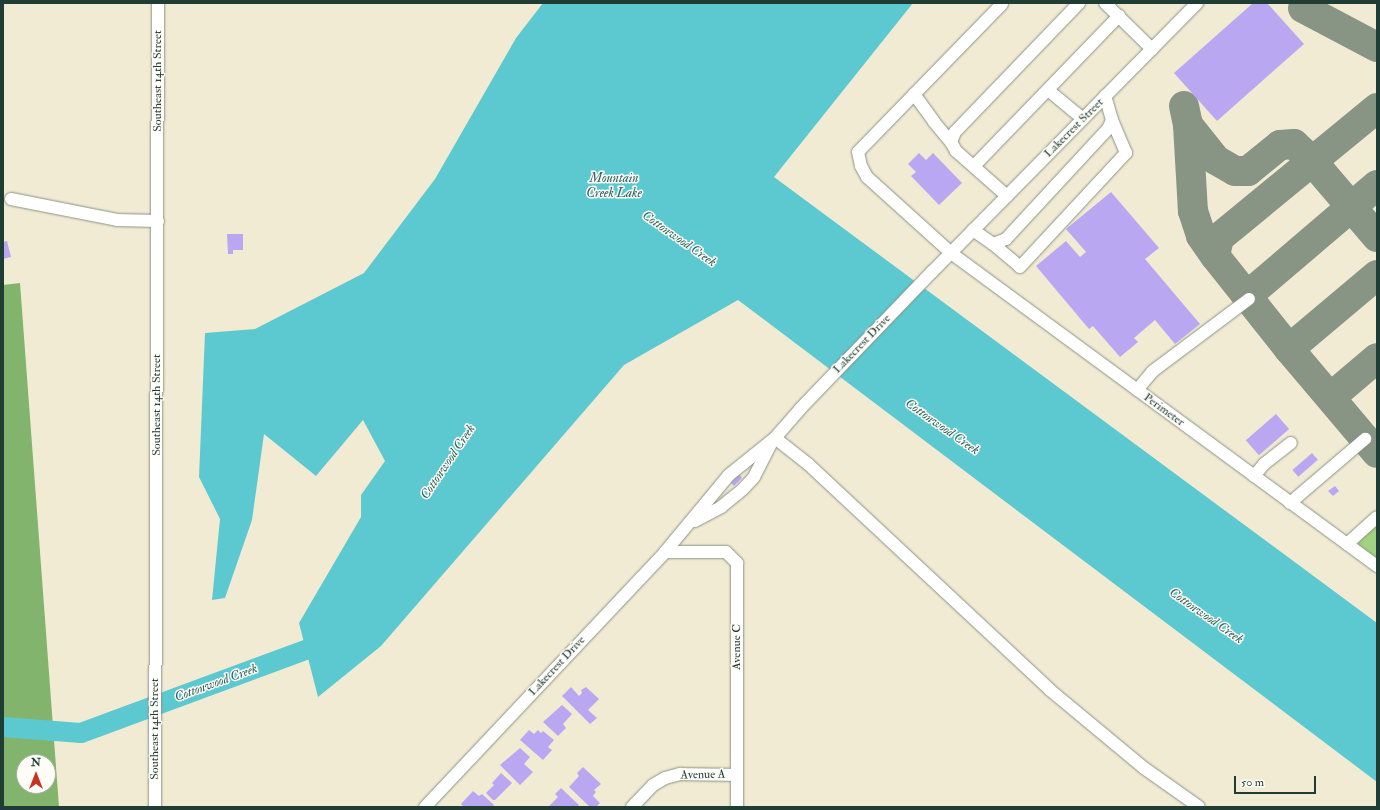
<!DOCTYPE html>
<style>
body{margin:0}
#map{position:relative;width:1380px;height:810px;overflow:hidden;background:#f2ebd4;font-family:"IM FELL Double Pica",serif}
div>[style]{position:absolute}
.green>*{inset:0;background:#a3d280}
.forest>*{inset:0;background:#82b46e}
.water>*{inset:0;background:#5cc9d1}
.river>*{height:20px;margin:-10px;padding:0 10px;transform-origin:10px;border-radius:10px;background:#5cc9d1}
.taxiway>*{height:30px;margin:-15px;padding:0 15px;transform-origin:15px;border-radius:15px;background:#889484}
.building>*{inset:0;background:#b9a7f2;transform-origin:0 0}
.roads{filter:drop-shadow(0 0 1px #889484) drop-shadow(0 0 1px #889484)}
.minor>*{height:12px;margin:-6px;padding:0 6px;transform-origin:6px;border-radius:6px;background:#fff}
span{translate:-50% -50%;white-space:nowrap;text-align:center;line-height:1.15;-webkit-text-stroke:3px #fdfcf7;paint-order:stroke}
.street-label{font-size:12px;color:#1f3d34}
.water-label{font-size:13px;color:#2e605b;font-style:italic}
.frame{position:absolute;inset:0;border:4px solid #1f3d34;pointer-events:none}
.north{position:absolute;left:16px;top:754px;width:40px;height:40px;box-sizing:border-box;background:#fdfcf7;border:1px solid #a4b0a9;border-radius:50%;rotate:0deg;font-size:11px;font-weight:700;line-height:16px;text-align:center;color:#1f3d34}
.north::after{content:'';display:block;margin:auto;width:14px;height:18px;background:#c8321e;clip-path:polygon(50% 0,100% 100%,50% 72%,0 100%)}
.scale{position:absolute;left:1234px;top:776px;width:82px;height:18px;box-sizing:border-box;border:2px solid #1f3d34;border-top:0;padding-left:5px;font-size:12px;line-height:14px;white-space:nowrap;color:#1f3d34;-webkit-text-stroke:3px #fdfcf7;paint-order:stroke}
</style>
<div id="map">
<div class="green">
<div style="clip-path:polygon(1377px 521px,1377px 560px,1359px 547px,1358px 542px)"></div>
</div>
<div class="forest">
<div style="clip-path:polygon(evenodd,20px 283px,59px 807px,3px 807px,3px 285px,20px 283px,24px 762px,48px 762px,48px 786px,24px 786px,24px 762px)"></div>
</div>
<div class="water">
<div style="clip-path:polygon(543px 3px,913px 3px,774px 177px,1377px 623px,1377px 782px,738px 300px,624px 365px,381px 646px,318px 697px,299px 623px,361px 517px,361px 495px,385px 461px,363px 420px,316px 476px,264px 434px,252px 520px,225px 598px,212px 600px,220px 519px,199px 477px,205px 333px,255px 329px,364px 273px,435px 179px,516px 38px)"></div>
</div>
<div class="river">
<div style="left:3px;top:727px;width:78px;rotate:4.4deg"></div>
<div style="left:81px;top:733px;width:262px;rotate:-20.3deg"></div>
<div style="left:327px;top:642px;width:5px;rotate:-53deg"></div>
</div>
<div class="taxiway">
<div style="left:1303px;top:8px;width:84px;rotate:27.8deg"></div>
<div style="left:1184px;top:106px;width:19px;rotate:78deg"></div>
<div style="left:1188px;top:125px;width:45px;rotate:51.3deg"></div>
<div style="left:1216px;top:160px;width:22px;rotate:30deg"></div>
<div style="left:1235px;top:171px;width:13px"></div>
<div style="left:1248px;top:171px;width:41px;rotate:-39.1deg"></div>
<div style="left:1280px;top:145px;width:14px;rotate:-4deg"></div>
<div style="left:1294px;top:144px;width:25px;rotate:43deg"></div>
<div style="left:1312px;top:161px;width:100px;rotate:49.5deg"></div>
<div style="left:1377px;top:108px;width:205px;rotate:140.6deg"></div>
<div style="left:1219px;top:238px;width:18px;rotate:103deg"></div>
<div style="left:1215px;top:256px;width:119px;rotate:51.5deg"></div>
<div style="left:1289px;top:349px;width:136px;rotate:49.8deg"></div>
<div style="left:1188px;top:125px;width:86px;rotate:86.7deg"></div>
<div style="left:1193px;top:211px;width:26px;rotate:72deg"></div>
<div style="left:1201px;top:236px;width:24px;rotate:55deg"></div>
<div style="left:1247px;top:296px;width:171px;rotate:-40.5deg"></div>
<div style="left:1289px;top:349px;width:115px;rotate:-40.1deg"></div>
<div style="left:1331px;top:397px;width:60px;rotate:-40.3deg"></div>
</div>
<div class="building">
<div style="clip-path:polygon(1253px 3px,1267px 3px,1304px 44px,1217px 121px,1174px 73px)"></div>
<div style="clip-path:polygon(919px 153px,926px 160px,933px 153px,962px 183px,939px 205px,911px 176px,916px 172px,908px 164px)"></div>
<div style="clip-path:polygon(1111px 192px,1159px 248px,1145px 259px,1200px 324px,1175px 344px,1155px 320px,1134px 338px,1138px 342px,1120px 357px,1093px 326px,1089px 329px,1036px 266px,1066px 241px,1080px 257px,1086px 252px,1066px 229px)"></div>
<div style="clip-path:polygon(227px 234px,243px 234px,243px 250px,233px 250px,233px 254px,228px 254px)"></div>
<div style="clip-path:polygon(7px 241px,11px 257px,3px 259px,3px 242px)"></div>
<div style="left:1276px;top:414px;width:20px;height:40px;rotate:49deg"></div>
<div style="left:1312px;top:453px;width:9px;height:26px;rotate:49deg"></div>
<div style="clip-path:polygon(739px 474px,742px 478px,734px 486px,731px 483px)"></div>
<div style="clip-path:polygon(1335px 486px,1339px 491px,1333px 496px,1328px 491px)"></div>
<div style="clip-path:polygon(571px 687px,579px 696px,582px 693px,581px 690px,586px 687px,599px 699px,588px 710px,597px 718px,590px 724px,562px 696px)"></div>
<div style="clip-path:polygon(562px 705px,572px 714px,563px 724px,566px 728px,558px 736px,543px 722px)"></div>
<div style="clip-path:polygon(529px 730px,534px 734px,538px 730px,541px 733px,543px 731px,554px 740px,548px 747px,552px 750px,543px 760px,520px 740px)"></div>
<div style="clip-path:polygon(520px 748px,530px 757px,524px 764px,533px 772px,520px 785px,500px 765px)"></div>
<div style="clip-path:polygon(583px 767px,601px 784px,594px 790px,596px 792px,593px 796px,600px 803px,596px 807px,590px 807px,569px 787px,579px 776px,577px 773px)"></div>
<div style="clip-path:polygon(501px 773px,512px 783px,495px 800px,493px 800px,486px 793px,494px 785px,492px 783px)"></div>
<div style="clip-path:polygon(561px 788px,579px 805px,577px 807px,548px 807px,558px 797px,555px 794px)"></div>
<div style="clip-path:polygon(473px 791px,479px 796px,482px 794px,494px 805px,493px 807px,464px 807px,461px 804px)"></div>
</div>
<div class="roads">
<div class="minor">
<div style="left:1105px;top:3px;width:66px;rotate:44.4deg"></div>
<div style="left:1002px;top:4px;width:206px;rotate:134.2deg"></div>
<div style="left:858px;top:152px;width:14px;rotate:78deg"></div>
<div style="left:861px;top:166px;width:13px;rotate:61deg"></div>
<div style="left:867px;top:177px;width:113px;rotate:42.1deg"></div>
<div style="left:951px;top:253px;width:529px;rotate:36.31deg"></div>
<div style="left:1048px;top:90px;width:45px;rotate:39.6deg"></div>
<div style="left:914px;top:94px;width:34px;rotate:54deg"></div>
<div style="left:934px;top:122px;width:26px;rotate:50deg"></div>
<div style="left:974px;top:166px;width:209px;rotate:-46deg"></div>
<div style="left:1007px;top:196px;width:68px;rotate:-138.6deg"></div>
<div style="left:956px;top:151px;width:10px;rotate:-119deg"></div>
<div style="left:951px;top:142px;width:11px;rotate:-68deg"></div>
<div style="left:955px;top:132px;width:179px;rotate:-46.1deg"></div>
<div style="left:11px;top:199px;width:108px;rotate:11.2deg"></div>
<div style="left:117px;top:220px;width:41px;rotate:1.4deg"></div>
<div style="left:973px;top:230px;width:24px;rotate:35deg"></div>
<div style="left:993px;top:244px;width:14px;rotate:-21deg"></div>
<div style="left:1006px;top:239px;width:150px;rotate:-47.2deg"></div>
<div style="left:1108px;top:129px;width:10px;rotate:-66deg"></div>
<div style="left:1112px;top:120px;width:25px;rotate:-106deg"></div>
<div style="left:993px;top:244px;width:35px;rotate:40deg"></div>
<div style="left:1020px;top:267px;width:156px;rotate:-47.1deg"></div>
<div style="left:1126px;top:153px;width:36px;rotate:-113deg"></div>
<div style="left:1137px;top:390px;width:25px;rotate:-50deg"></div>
<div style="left:1153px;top:371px;width:120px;rotate:-36.9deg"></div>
<div style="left:775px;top:438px;width:42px;rotate:38.2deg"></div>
<div style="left:808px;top:464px;width:331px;rotate:43deg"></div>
<div style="left:1050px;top:690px;width:122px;rotate:39.7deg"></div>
<div style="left:1144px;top:768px;width:67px;rotate:35.3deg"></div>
<div style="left:1254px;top:476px;width:16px;rotate:-50deg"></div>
<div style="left:1264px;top:464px;width:34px;rotate:-38deg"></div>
<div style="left:1290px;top:503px;width:99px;rotate:-40.5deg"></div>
<div style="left:695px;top:521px;width:30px;rotate:-28deg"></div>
<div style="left:721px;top:507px;width:28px;rotate:-39deg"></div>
<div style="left:743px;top:489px;width:16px;rotate:-47deg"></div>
<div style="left:754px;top:477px;width:39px;rotate:-63deg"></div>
<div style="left:1347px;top:544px;width:40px;rotate:-42deg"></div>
<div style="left:665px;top:552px;width:61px"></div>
<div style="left:726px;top:552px;width:16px;rotate:45deg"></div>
<div style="left:737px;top:563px;width:244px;rotate:90deg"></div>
<div style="left:155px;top:807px;width:804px;rotate:-89.79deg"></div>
<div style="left:425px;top:807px;width:350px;rotate:-46.7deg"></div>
<div style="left:665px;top:552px;width:100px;rotate:-50.3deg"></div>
<div style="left:729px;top:475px;width:59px;rotate:-38.8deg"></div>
<div style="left:775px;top:438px;width:38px;rotate:-49deg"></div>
<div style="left:800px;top:409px;width:190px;rotate:-46.1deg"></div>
<div style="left:932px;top:272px;width:378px;rotate:-45.4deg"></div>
<div style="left:632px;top:807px;width:30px;rotate:-46deg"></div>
<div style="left:653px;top:785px;width:14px;rotate:-30deg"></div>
<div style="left:665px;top:778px;width:16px;rotate:-15deg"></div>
<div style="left:680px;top:774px;width:57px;rotate:1deg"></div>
</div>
</div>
<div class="street-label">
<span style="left:158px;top:81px;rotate:-90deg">Southeast 14th Street</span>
<span style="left:1074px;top:128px;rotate:-45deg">Lakecrest Street</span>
<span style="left:862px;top:344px;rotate:-46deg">Lakecrest Drive</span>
<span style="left:157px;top:405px;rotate:-90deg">Southeast 14th Street</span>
<span style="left:1164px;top:410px;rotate:36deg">Perimeter</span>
<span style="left:737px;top:647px;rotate:-90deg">Avenue C</span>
<span style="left:557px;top:666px;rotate:-47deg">Lakecrest Drive</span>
<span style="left:155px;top:729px;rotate:-90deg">Southeast 14th Street</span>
<span style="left:703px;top:775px;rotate:-1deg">Avenue A</span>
</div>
<div class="water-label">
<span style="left:614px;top:186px">Mountain<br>Creek Lake</span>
<span style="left:679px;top:239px;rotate:35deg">Cottonwood Creek</span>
<span style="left:942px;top:427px;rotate:35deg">Cottonwood Creek</span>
<span style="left:448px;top:462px;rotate:-56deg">Cottonwood Creek</span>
<span style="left:1206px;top:616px;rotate:35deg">Cottonwood Creek</span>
<span style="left:216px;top:683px;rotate:-20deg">Cottonwood Creek</span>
</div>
<div class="frame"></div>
<div class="north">N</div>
<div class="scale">50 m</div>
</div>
